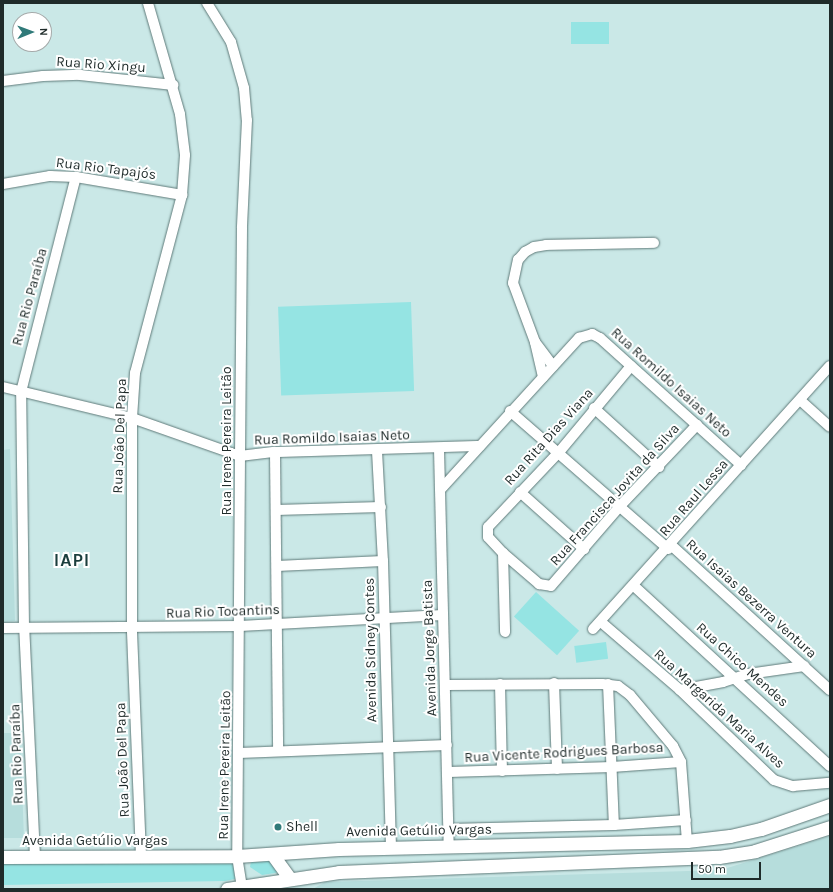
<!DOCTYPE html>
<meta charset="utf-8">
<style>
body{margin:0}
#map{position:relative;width:833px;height:892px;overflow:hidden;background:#cae8e7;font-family:Karla,sans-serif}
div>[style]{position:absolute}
.built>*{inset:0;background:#b6dddc}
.green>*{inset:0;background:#95e4e3;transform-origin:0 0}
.roads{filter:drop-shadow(0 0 1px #5f7a79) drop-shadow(0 0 1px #5f7a79)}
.minor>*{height:10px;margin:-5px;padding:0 5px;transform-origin:5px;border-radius:5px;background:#fff}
.major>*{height:13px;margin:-6.5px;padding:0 6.5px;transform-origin:6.5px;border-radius:6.5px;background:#fff}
.dots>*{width:11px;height:11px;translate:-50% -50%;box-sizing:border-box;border:2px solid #fff;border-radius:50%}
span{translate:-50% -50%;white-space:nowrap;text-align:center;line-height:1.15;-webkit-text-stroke:4px #fff;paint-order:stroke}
.street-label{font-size:14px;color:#1f2b2a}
.poi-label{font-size:14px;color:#1f2b2a}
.left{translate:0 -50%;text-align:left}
.district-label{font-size:18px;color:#1b3e3d;font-weight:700;letter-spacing:1px}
.frame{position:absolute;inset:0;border:4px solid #1f2b2a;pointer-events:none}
.north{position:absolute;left:12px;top:12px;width:40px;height:40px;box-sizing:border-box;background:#fff;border:1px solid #a5aaaa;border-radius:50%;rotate:89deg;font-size:11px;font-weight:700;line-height:16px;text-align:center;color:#1f2b2a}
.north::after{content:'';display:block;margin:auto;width:14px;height:18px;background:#307a79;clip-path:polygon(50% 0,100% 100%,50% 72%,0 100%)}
.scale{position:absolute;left:691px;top:862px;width:70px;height:18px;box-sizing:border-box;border:2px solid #1f2b2a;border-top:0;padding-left:5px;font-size:12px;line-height:14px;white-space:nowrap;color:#1f2b2a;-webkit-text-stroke:3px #fff;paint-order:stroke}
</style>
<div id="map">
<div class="built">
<div style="clip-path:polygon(10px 449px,15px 621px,3px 622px,3px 450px)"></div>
<div style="clip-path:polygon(3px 733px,20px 733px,24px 838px,3px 838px)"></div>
<div style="clip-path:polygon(830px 836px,830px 889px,313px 889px,325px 882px,721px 870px)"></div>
</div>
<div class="green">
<div style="left:571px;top:22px;width:38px;height:22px"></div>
<div style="left:411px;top:302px;width:89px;height:133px;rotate:88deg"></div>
<div style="left:536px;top:592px;width:58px;height:33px;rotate:42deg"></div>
<div style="left:606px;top:642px;width:17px;height:32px;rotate:83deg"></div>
<div style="clip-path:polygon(269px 860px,277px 872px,275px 873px,262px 875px,250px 867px,251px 861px)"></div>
<div style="clip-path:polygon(233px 862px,235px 879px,225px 881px,3px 885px,3px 863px)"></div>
</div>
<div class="roads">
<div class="minor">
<div style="left:207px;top:3px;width:46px;rotate:58.4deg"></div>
<div style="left:231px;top:42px;width:48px;rotate:74.2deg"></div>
<div style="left:244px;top:88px;width:32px;rotate:85deg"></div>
<div style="left:247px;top:120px;width:108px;rotate:92.7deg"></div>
<div style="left:242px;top:228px;width:228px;rotate:90.5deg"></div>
<div style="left:240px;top:456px;width:400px;rotate:90.4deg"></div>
<div style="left:237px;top:856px;width:33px;rotate:81deg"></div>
<div style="left:3px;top:81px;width:40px;rotate:-7.1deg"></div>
<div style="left:43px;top:76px;width:37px;rotate:-2deg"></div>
<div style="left:80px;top:75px;width:94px;rotate:6.1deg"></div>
<div style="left:3px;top:184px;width:48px;rotate:-9.7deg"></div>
<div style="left:50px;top:176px;width:26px;rotate:2deg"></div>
<div style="left:76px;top:177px;width:108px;rotate:9.6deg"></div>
<div style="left:535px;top:342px;width:63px;rotate:-110.4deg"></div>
<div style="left:513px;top:283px;width:24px;rotate:-78deg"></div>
<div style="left:518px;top:260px;width:11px;rotate:-49deg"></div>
<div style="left:525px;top:252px;width:10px;rotate:-29deg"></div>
<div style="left:534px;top:247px;width:12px;rotate:-9deg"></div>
<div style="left:546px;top:245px;width:108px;rotate:-1.1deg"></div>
<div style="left:631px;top:366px;width:112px;rotate:129.9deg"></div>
<div style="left:559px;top:452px;width:103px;rotate:133.4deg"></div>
<div style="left:488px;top:527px;width:10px;rotate:90deg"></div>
<div style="left:488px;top:537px;width:22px;rotate:47deg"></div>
<div style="left:503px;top:553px;width:48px;rotate:40.7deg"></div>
<div style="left:539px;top:584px;width:12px;rotate:9deg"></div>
<div style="left:551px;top:586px;width:106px;rotate:-49.2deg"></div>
<div style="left:620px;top:506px;width:112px;rotate:-46.5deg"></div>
<div style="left:543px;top:377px;width:36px;rotate:-103deg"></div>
<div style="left:535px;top:342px;width:30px;rotate:53deg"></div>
<div style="left:3px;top:387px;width:133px;rotate:13.5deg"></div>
<div style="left:132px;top:418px;width:114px;rotate:19.4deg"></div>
<div style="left:240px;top:456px;width:35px;rotate:-7deg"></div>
<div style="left:275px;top:452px;width:205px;rotate:-1.7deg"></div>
<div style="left:800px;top:400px;width:40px;rotate:42deg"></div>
<div style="left:594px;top:408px;width:88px;rotate:42.2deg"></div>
<div style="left:510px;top:411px;width:210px;rotate:41.1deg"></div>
<div style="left:439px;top:449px;width:397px;rotate:88.6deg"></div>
<div style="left:377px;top:451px;width:110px;rotate:86.9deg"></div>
<div style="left:383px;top:561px;width:287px;rotate:88.4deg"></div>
<div style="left:275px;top:452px;width:299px;rotate:89.4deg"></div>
<div style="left:441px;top:489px;width:205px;rotate:-47.6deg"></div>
<div style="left:579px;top:338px;width:14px;rotate:-17deg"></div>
<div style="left:592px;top:334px;width:9px;rotate:27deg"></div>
<div style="left:600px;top:338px;width:190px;rotate:42deg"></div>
<div style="left:520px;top:492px;width:86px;rotate:41.7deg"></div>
<div style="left:276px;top:510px;width:105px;rotate:-1.6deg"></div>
<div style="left:671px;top:545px;width:215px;rotate:42.4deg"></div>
<div style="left:503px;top:553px;width:79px;rotate:88.5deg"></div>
<div style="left:277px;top:566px;width:106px;rotate:-2.7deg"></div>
<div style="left:634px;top:586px;width:266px;rotate:42.6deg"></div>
<div style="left:601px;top:622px;width:104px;rotate:40.7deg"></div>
<div style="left:680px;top:690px;width:130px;rotate:43.8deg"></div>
<div style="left:774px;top:780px;width:20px;rotate:18deg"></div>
<div style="left:793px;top:786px;width:37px;rotate:-5deg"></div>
<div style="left:3px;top:628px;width:237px;rotate:-0.5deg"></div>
<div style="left:240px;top:626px;width:203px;rotate:-3.1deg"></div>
<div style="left:593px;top:629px;width:354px;rotate:-48deg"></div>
<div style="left:554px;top:683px;width:86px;rotate:88deg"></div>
<div style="left:500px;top:684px;width:87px;rotate:88.7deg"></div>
<div style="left:608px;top:684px;width:141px;rotate:87.6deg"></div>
<div style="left:445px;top:685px;width:157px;rotate:-0.4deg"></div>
<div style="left:602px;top:684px;width:16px;rotate:7deg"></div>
<div style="left:618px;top:686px;width:15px;rotate:37deg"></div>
<div style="left:630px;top:695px;width:67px;rotate:49.9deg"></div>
<div style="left:673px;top:746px;width:18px;rotate:63deg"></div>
<div style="left:681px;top:762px;width:79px;rotate:85.7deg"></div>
<div style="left:680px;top:690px;width:44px;rotate:-10.5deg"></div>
<div style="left:723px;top:682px;width:26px;rotate:-18deg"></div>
<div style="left:748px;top:674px;width:57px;rotate:-8.1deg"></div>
<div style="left:239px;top:753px;width:208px;rotate:-2.2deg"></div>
<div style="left:449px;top:772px;width:163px;rotate:-1.8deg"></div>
<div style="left:612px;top:767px;width:69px;rotate:-4.1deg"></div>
<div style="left:449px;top:829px;width:165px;rotate:-1.4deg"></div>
<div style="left:614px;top:825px;width:72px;rotate:-4deg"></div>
<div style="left:141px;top:856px;width:228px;rotate:-92.3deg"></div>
<div style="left:132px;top:628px;width:210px;rotate:-90deg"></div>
<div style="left:132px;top:418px;width:45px;rotate:-86.2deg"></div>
<div style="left:135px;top:373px;width:184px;rotate:-75.2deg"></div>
<div style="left:182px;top:195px;width:40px;rotate:-85.7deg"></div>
<div style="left:185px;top:155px;width:41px;rotate:-97deg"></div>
<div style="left:180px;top:114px;width:116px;rotate:-106.1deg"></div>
<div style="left:35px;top:857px;width:230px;rotate:-92.7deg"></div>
<div style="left:24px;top:627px;width:235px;rotate:-90.7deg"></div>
<div style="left:21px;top:392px;width:222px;rotate:-75.7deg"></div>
</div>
<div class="major">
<div style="left:272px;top:854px;width:31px;rotate:54deg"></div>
<div style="left:3px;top:857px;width:234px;rotate:-0.2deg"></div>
<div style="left:237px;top:856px;width:102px;rotate:-3.9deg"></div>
<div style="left:339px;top:849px;width:348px;rotate:-1.3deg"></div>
<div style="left:687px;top:841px;width:43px;rotate:-6.6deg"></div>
<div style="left:730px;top:836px;width:32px;rotate:-13deg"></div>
<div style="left:761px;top:829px;width:73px;rotate:-19.2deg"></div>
<div style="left:227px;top:889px;width:113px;rotate:-8.6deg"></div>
<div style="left:339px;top:872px;width:380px;rotate:-2.3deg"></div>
<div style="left:719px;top:857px;width:36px;rotate:-9deg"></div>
<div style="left:755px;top:851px;width:79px;rotate:-17.7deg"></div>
</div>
</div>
<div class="dots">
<div style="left:278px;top:827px;background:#307a79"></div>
</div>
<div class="street-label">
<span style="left:101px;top:65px;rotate:4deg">Rua Rio Xingu</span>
<span style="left:106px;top:169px;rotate:7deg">Rua Rio Tapajós</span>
<span style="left:30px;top:297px;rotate:-75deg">Rua Rio Paraíba</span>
<span style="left:671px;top:383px;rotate:42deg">Rua Romildo Isaias Neto</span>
<span style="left:120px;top:436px;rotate:-88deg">Rua João Del Papa</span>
<span style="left:549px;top:437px;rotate:-48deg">Rua Rita Dias Viana</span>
<span style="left:332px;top:438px;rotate:-2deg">Rua Romildo Isaias Neto</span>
<span style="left:227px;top:441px;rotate:-90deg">Rua Irene Pereira Leitão</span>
<span style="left:615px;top:495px;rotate:-48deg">Rua Francisca Jovita da Silva</span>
<span style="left:694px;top:498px;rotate:-49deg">Rua Raul Lessa</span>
<span style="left:751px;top:599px;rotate:42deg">Rua Isaias Bezerra Ventura</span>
<span style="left:223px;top:612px;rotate:-2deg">Rua Rio Tocantins</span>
<span style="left:430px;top:648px;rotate:-92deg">Avenida Jorge Batista</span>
<span style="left:371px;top:650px;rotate:-91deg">Avenida Sidney Contes</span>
<span style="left:742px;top:665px;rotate:42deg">Rua Chico Mendes</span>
<span style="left:719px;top:709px;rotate:42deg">Rua Margarida Maria Alves</span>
<span style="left:564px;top:753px;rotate:-3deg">Rua Vicente Rodrigues Barbosa</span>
<span style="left:17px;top:754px;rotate:-92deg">Rua Rio Paraíba</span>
<span style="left:123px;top:760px;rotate:-92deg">Rua João Del Papa</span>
<span style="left:225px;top:765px;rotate:-89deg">Rua Irene Pereira Leitão</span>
<span style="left:419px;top:831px;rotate:-1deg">Avenida Getúlio Vargas</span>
<span style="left:95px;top:841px">Avenida Getúlio Vargas</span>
</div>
<div class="poi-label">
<span class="left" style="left:286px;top:827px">Shell</span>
</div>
<div class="district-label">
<span style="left:72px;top:560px">IAPI</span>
</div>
<div class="frame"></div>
<div class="north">N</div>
<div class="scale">50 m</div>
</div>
